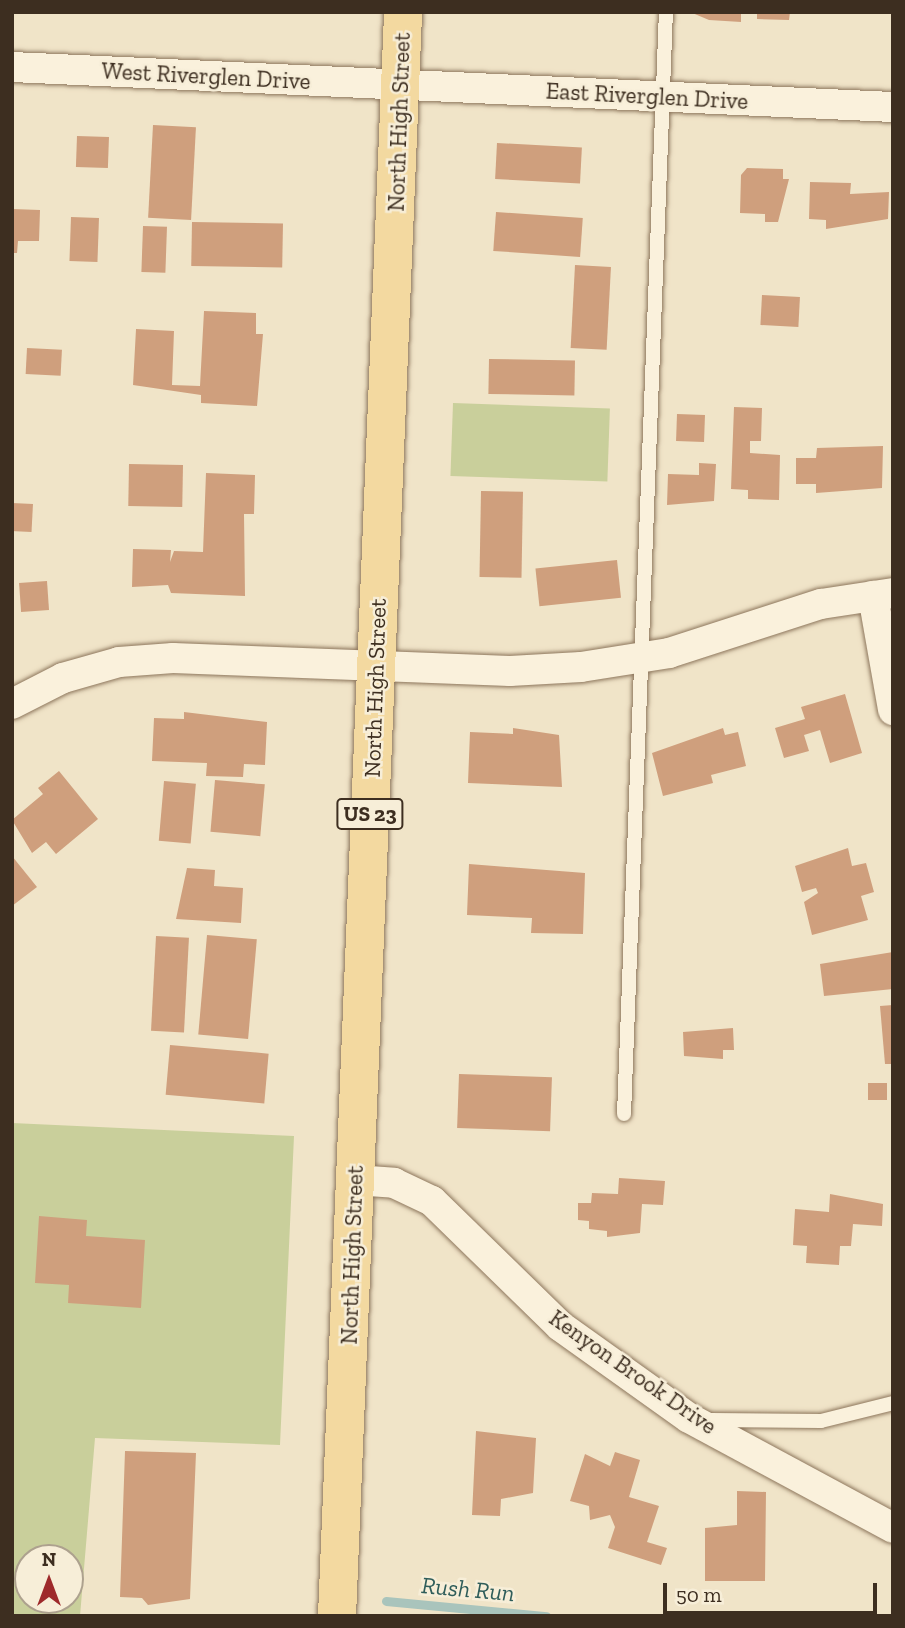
<!DOCTYPE html>
<style>
body{margin:0}
#map{position:relative;width:905px;height:1628px;overflow:hidden;background:#f0e4c8;font-family:"Zilla Slab",serif}
div>[style]{position:absolute}
.green>*{inset:0;background:#c9cf9b;transform-origin:0 0}
.stream>*{height:9px;margin:-4.5px;padding:0 4.5px;transform-origin:4.5px;border-radius:4.5px;background:#a9c4bc}
.building>*{inset:0;background:#cf9f7d;transform-origin:0 0}
.roads{filter:drop-shadow(0 0 2px #8d765c) drop-shadow(0 0 2px #8d765c)}
.lane>*{height:14px;margin:-7px;padding:0 7px;transform-origin:7px;border-radius:7px;background:#faf1dc}
.street>*{height:30px;margin:-15px;padding:0 15px;transform-origin:15px;border-radius:15px;background:#faf1dc}
.primary>*{height:38px;margin:-19px;padding:0 19px;transform-origin:19px;border-radius:19px;background:#f3d9a0}
span{translate:-50% -50%;white-space:nowrap;text-align:center;line-height:1.15;-webkit-text-stroke:5px #f7eed8;paint-order:stroke}
.shield-label span{padding:2px 5px;background:#f7eed8;border:2px solid;border-radius:5px;-webkit-text-stroke-width:0}
.shield-label{font-size:21px;color:#3d2e20;font-weight:700}
.street-label{font-size:23px;color:#3d2e20}
.water-label{font-size:24px;color:#2f5d5a;font-style:italic}
.frame{position:absolute;inset:0;border:14px solid #3d2e20;pointer-events:none}
.north{position:absolute;left:14px;top:1544px;width:70px;height:70px;box-sizing:border-box;background:#f7eed8;border:2px solid #ada18e;border-radius:50%;rotate:0deg;font-size:19px;font-weight:700;line-height:28px;text-align:center;color:#3d2e20}
.north::after{content:'';display:block;margin:auto;width:24px;height:32px;background:#9e2a2b;clip-path:polygon(50% 0,100% 100%,50% 72%,0 100%)}
.scale{position:absolute;left:663px;top:1583px;width:214px;height:32px;box-sizing:border-box;border:4px solid #3d2e20;border-top:0;padding-left:9px;font-size:21px;line-height:24px;white-space:nowrap;color:#3d2e20;-webkit-text-stroke:5px #f7eed8;paint-order:stroke}
</style>
<div id="map">
<div class="green">
<div style="left:453px;top:403px;width:157px;height:73px;rotate:2deg"></div>
<div style="clip-path:polygon(evenodd,12px 1123px,294px 1136px,280px 1445px,95px 1438px,80px 1616px,12px 1616px,12px 1123px,28px 1558px,70px 1558px,70px 1600px,28px 1600px,28px 1558px)"></div>
</div>
<div class="stream">
<div style="left:386px;top:1601px;width:161px;rotate:5.4deg"></div>
</div>
<div class="building">
<div style="clip-path:polygon(690px 12px,741px 12px,741px 22px,709px 20px)"></div>
<div style="clip-path:polygon(757px 12px,790px 12px,789px 20px,757px 19px)"></div>
<div style="left:153px;top:125px;width:43px;height:93px;rotate:3deg"></div>
<div style="left:77px;top:136px;width:32px;height:31px;rotate:2deg"></div>
<div style="left:497px;top:143px;width:85px;height:36px;rotate:3deg"></div>
<div style="clip-path:polygon(747px 168px,783px 169px,783px 179px,789px 179px,778px 222px,765px 222px,765px 214px,740px 213px,741px 175px)"></div>
<div style="clip-path:polygon(810px 182px,851px 183px,850px 194px,889px 192px,888px 219px,826px 229px,826px 220px,809px 219px)"></div>
<div style="clip-path:polygon(12px 209px,40px 210px,39px 241px,18px 241px,17px 253px,12px 253px)"></div>
<div style="left:496px;top:212px;width:87px;height:39px;rotate:4deg"></div>
<div style="left:71px;top:217px;width:28px;height:44px;rotate:2deg"></div>
<div style="left:192px;top:222px;width:91px;height:44px;rotate:1deg"></div>
<div style="left:143px;top:226px;width:24px;height:46px;rotate:2deg"></div>
<div style="left:575px;top:265px;width:36px;height:83px;rotate:3deg"></div>
<div style="left:762px;top:295px;width:38px;height:30px;rotate:3deg"></div>
<div style="clip-path:polygon(204px 311px,256px 313px,256px 334px,263px 334px,257px 406px,201px 403px,201px 395px,133px 385px,136px 329px,174px 331px,172px 385px,200px 386px)"></div>
<div style="left:27px;top:348px;width:35px;height:26px;rotate:3deg"></div>
<div style="left:489px;top:359px;width:86px;height:35px;rotate:1deg"></div>
<div style="clip-path:polygon(734px 407px,762px 408px,761px 441px,750px 441px,750px 453px,780px 455px,779px 500px,748px 499px,748px 490px,731px 489px)"></div>
<div style="left:677px;top:414px;width:28px;height:27px;rotate:2deg"></div>
<div style="clip-path:polygon(883px 446px,882px 488px,816px 493px,816px 484px,796px 484px,796px 458px,816px 458px,817px 448px)"></div>
<div style="clip-path:polygon(699px 463px,716px 464px,714px 501px,667px 505px,668px 474px,699px 475px)"></div>
<div style="left:129px;top:464px;width:54px;height:42px;rotate:1deg"></div>
<div style="clip-path:polygon(206px 473px,255px 475px,254px 514px,244px 514px,245px 596px,171px 593px,168px 585px,132px 587px,133px 549px,171px 550px,170px 562px,174px 551px,203px 552px)"></div>
<div style="left:481px;top:491px;width:42px;height:86px;rotate:1deg"></div>
<div style="left:12px;top:503px;width:21px;height:28px;rotate:3deg"></div>
<div style="left:617px;top:560px;width:38px;height:82px;rotate:84deg"></div>
<div style="left:47px;top:581px;width:29px;height:28px;rotate:86deg"></div>
<div style="clip-path:polygon(845px 694px,862px 753px,830px 763px,820px 730px,804px 735px,809px 751px,784px 758px,775px 728px,805px 719px,801px 707px)"></div>
<div style="clip-path:polygon(184px 712px,267px 722px,265px 765px,244px 764px,243px 777px,206px 776px,207px 763px,152px 761px,154px 718px,184px 719px)"></div>
<div style="clip-path:polygon(513px 728px,559px 735px,562px 787px,468px 783px,470px 732px,513px 734px)"></div>
<div style="clip-path:polygon(723px 728px,725px 735px,738px 732px,746px 766px,711px 775px,713px 783px,663px 796px,652px 753px)"></div>
<div style="clip-path:polygon(59px 771px,98px 819px,56px 854px,46px 842px,32px 853px,12px 820px,43px 794px,38px 788px)"></div>
<div style="left:215px;top:780px;width:50px;height:52px;rotate:5deg"></div>
<div style="left:164px;top:781px;width:32px;height:60px;rotate:5deg"></div>
<div style="clip-path:polygon(848px 848px,852px 866px,866px 863px,874px 892px,861px 896px,868px 920px,812px 935px,804px 902px,818px 893px,816px 888px,802px 892px,795px 866px)"></div>
<div style="clip-path:polygon(12px 856px,37px 887px,12px 906px)"></div>
<div style="clip-path:polygon(469px 864px,585px 873px,583px 934px,531px 933px,532px 918px,467px 915px)"></div>
<div style="clip-path:polygon(187px 868px,215px 870px,214px 886px,243px 888px,241px 923px,176px 919px)"></div>
<div style="left:207px;top:935px;width:50px;height:100px;rotate:5deg"></div>
<div style="left:156px;top:936px;width:33px;height:95px;rotate:3deg"></div>
<div style="clip-path:polygon(893px 952px,893px 989px,824px 996px,820px 964px)"></div>
<div style="clip-path:polygon(893px 1005px,893px 1064px,885px 1064px,880px 1006px)"></div>
<div style="clip-path:polygon(733px 1028px,734px 1050px,723px 1050px,723px 1059px,684px 1056px,683px 1032px)"></div>
<div style="left:170px;top:1045px;width:99px;height:50px;rotate:5deg"></div>
<div style="left:459px;top:1074px;width:93px;height:54px;rotate:2deg"></div>
<div style="left:868px;top:1083px;width:19px;height:17px"></div>
<div style="clip-path:polygon(619px 1178px,665px 1181px,663px 1205px,642px 1204px,640px 1233px,607px 1237px,607px 1231px,589px 1229px,589px 1221px,578px 1220px,578px 1203px,591px 1203px,592px 1193px,618px 1194px)"></div>
<div style="clip-path:polygon(830px 1194px,883px 1204px,882px 1226px,853px 1224px,851px 1246px,840px 1246px,839px 1265px,806px 1263px,807px 1246px,793px 1245px,795px 1209px,829px 1212px)"></div>
<div style="clip-path:polygon(39px 1216px,87px 1220px,86px 1236px,145px 1240px,141px 1308px,68px 1303px,69px 1285px,35px 1283px)"></div>
<div style="clip-path:polygon(476px 1431px,536px 1438px,533px 1493px,501px 1499px,500px 1516px,472px 1515px)"></div>
<div style="clip-path:polygon(125px 1451px,196px 1453px,190px 1599px,148px 1605px,142px 1598px,120px 1597px)"></div>
<div style="clip-path:polygon(615px 1452px,640px 1460px,629px 1497px,659px 1506px,647px 1542px,667px 1548px,661px 1565px,608px 1548px,615px 1527px,610px 1515px,590px 1520px,589px 1506px,570px 1501px,585px 1454px,610px 1466px)"></div>
<div style="clip-path:polygon(737px 1491px,766px 1492px,765px 1581px,705px 1581px,705px 1528px,737px 1525px)"></div>
</div>
<div class="roads">
<div class="lane">
<div style="left:624px;top:1114px;width:1103px;rotate:-87.82deg"></div>
<div style="left:711px;top:1420px;width:110px;rotate:0.5deg"></div>
<div style="left:821px;top:1421px;width:74px;rotate:-14deg"></div>
</div>
<div class="street">
<div style="left:12px;top:67px;width:882px;rotate:2.6deg"></div>
<div style="left:873px;top:596px;width:116px;rotate:80deg"></div>
<div style="left:12px;top:704px;width:57px;rotate:-27deg"></div>
<div style="left:63px;top:678px;width:58px;rotate:-15.9deg"></div>
<div style="left:119px;top:662px;width:54px;rotate:-4.2deg"></div>
<div style="left:173px;top:658px;width:337px;rotate:2.2deg"></div>
<div style="left:510px;top:671px;width:71px;rotate:-3.2deg"></div>
<div style="left:581px;top:667px;width:89px;rotate:-9deg"></div>
<div style="left:669px;top:653px;width:160px;rotate:-17.9deg"></div>
<div style="left:821px;top:604px;width:73px;rotate:-8.7deg"></div>
<div style="left:355px;top:1180px;width:39px;rotate:4deg"></div>
<div style="left:394px;top:1183px;width:42px;rotate:25.3deg"></div>
<div style="left:432px;top:1201px;width:179px;rotate:44.3deg"></div>
<div style="left:560px;top:1326px;width:158px;rotate:35.5deg"></div>
<div style="left:689px;top:1418px;width:232px;rotate:28.3deg"></div>
</div>
<div class="primary">
<div style="left:337px;top:1616px;width:1605px;rotate:-87.64deg"></div>
</div>
</div>
<div class="shield-label">
<span style="left:370px;top:814px">US 23</span>
</div>
<div class="street-label">
<span style="left:206px;top:76px;rotate:3deg">West Riverglen Drive</span>
<span style="left:647px;top:96px;rotate:3deg">East Riverglen Drive</span>
<span style="left:399px;top:122px;rotate:-88deg">North High Street</span>
<span style="left:375px;top:688px;rotate:-88deg">North High Street</span>
<span style="left:352px;top:1255px;rotate:-88deg">North High Street</span>
<span style="left:633px;top:1372px;rotate:35deg">Kenyon Brook Drive</span>
</div>
<div class="water-label">
<span style="left:468px;top:1589px;rotate:5deg">Rush Run</span>
</div>
<div class="frame"></div>
<div class="north">N</div>
<div class="scale">50 m</div>
</div>
